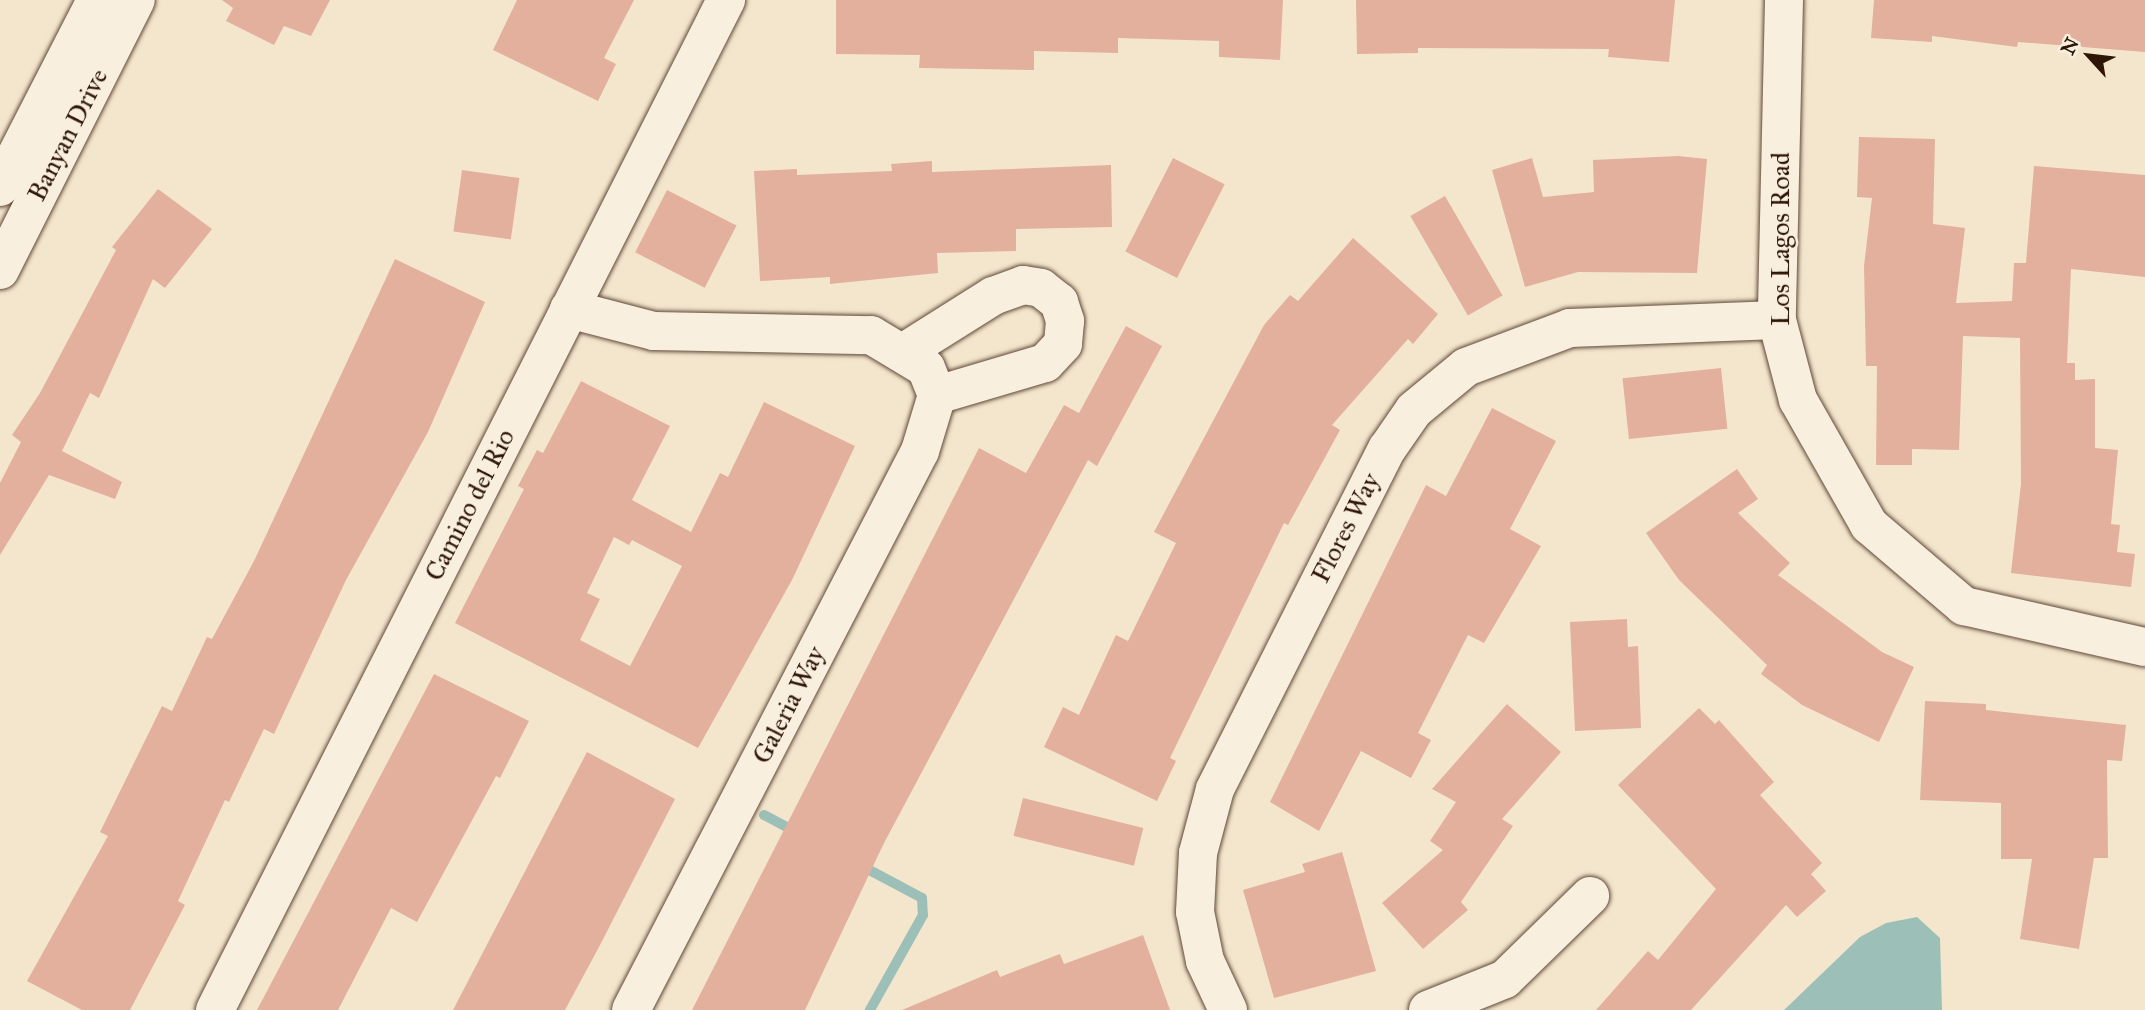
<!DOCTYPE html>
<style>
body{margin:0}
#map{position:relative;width:2145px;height:1010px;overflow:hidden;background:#f4e6cd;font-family:"IM FELL Great Primer",serif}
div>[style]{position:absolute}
.water>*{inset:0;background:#9cc0b7}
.stream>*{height:10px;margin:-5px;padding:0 5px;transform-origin:5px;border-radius:5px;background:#9cc0b7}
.building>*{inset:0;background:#e2b09d;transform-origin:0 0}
.roads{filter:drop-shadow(0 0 2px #604938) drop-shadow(0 0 2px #604938)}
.minor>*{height:38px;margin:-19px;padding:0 19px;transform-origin:19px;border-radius:19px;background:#f8efde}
span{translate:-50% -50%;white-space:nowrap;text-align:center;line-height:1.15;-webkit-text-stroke:5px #f8efde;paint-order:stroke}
.street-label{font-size:26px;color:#2e1506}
.north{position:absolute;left:2054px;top:21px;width:70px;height:70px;-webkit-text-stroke:5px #f8efde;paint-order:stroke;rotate:297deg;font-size:19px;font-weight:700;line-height:28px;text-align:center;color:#2e1506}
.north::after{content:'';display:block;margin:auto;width:24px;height:32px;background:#2e1506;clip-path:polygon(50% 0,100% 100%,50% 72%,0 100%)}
</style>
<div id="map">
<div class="water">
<div style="clip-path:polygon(1917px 917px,1940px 938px,1942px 1010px,1784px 1010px,1860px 937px,1886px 923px)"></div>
</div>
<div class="stream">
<div style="left:764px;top:815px;width:36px;rotate:28deg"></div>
<div style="left:860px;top:865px;width:70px;rotate:28deg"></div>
<div style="left:922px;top:898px;width:17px;rotate:87deg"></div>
<div style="left:923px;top:915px;width:109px;rotate:119.2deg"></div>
</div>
<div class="building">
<div style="clip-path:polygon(222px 0,330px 0,311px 36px,284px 26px,274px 45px,226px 21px,233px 8px)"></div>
<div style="clip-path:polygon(517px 0,634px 0,604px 58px,616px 64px,598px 101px,493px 50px)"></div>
<div style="clip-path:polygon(836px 0,1283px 0,1280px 60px,1219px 57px,1219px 41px,1118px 38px,1118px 53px,1034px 51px,1034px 70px,919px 68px,920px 55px,836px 54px)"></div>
<div style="clip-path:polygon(1356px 0,1675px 0,1669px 62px,1608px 57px,1609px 49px,1418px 48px,1418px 53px,1357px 54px)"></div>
<div style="clip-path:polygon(1874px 0,2145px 0,2145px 52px,2018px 42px,2017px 47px,1932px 36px,1932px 42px,1871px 38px)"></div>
<div style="clip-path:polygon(1859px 137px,1935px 139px,1933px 224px,1965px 228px,1956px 303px,2012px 301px,2014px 263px,2026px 263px,2034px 166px,2145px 175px,2145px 277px,2071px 269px,2067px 363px,2075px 363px,2075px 380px,2095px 379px,2095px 448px,2118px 450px,2111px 524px,2120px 525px,2117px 552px,2135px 554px,2131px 587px,2011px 573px,2021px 484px,2020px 338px,1963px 336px,1959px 450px,1912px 449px,1912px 465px,1876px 465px,1877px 366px,1866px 366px,1864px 266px,1872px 198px,1857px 197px)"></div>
<div style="clip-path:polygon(1678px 156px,1707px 159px,1697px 273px,1578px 272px,1525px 287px,1492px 170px,1532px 158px,1543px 197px,1594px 192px,1593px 160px)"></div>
<div style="left:1173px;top:158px;width:58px;height:105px;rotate:27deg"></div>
<div style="clip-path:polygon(932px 161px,932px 172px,1111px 165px,1112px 227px,1016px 229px,1016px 251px,937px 253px,938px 273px,830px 284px,830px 277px,760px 281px,754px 171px,797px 169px,797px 175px,892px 171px,891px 164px)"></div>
<div style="left:462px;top:170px;width:58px;height:62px;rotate:8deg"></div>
<div style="clip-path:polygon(158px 189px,212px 229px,165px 288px,153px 279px,99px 398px,90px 393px,62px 451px,122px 482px,115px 499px,49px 475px,0 555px,0 483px,21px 442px,12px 435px,40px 393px,116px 250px,112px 247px)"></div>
<div style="left:667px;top:190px;width:78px;height:70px;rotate:27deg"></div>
<div style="left:1445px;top:196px;width:115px;height:40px;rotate:60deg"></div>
<div style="clip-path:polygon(1353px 238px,1438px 314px,1413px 344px,1408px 339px,1332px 425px,1340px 430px,1288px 525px,1284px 523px,1170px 758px,1176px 761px,1157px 801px,1044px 747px,1063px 707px,1079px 715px,1116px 635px,1128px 641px,1176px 543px,1154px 532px,1264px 325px,1290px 295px,1298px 301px)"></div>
<div style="clip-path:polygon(395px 259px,485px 302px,428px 432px,346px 580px,274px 734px,264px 729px,229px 802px,225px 800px,178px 901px,185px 905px,130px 1010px,82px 1010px,27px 981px,108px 836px,100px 832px,162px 706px,172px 711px,207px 637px,212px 639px,254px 561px)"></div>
<div style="clip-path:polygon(1126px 326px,1162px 346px,1097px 466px,1088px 460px,883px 845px,805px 1010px,692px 1010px,979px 448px,1026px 473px,1064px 405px,1079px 413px)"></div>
<div style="left:1721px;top:368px;width:61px;height:99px;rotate:84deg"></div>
<div style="clip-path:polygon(evenodd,581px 381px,670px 426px,632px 500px,691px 532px,720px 473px,728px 477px,764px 402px,855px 446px,792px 580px,698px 748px,455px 623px,524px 489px,518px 486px,537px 450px,543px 453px,581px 381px,614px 537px,629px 545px,632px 540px,682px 566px,630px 666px,580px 640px,600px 599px,587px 593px,614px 537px)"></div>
<div style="clip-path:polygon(1492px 408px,1556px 441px,1510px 529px,1541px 546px,1484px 643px,1468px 635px,1418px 733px,1431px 740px,1411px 778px,1361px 751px,1319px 831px,1270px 802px,1426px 485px,1446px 496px)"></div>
<div style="clip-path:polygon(1737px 469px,1758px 499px,1738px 513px,1790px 563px,1778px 575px,1882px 652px,1914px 667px,1879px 742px,1802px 705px,1761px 674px,1767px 665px,1679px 580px,1646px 533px)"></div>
<div style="clip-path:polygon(1627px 619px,1628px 647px,1638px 646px,1641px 728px,1575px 731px,1570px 622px)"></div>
<div style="clip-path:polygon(434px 674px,529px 721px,500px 778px,496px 776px,417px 922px,391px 908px,338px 1010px,257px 1010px)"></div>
<div style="clip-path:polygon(1925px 701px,1986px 704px,1986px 710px,2126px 725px,2122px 761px,2107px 760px,2108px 858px,2094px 858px,2079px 949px,2020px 939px,2032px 859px,2001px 859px,2001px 803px,1920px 800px)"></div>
<div style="clip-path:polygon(1507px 704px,1561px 752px,1502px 819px,1513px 826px,1461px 902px,1468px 910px,1423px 949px,1382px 903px,1443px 850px,1430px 841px,1456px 802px,1432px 789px)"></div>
<div style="clip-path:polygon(1699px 708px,1715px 724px,1719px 720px,1774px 782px,1760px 795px,1822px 863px,1811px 874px,1826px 891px,1797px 917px,1786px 905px,1691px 1010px,1596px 1010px,1648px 951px,1658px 960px,1716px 889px,1618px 785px)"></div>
<div style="clip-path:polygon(587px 752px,675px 799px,599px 947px,565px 1010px,453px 1010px)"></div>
<div style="left:1023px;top:798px;width:124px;height:39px;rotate:14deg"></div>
<div style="clip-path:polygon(1342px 852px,1376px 971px,1274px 998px,1243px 890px,1305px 872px,1302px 864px)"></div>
<div style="clip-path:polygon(1143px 935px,1170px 1010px,902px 1010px,997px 970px,1000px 977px,1060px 954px,1064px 964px)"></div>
</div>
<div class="roads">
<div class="minor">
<div style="left:1784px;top:0;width:320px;rotate:91.3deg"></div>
<div style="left:1777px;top:320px;width:83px;rotate:75.3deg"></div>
<div style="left:1798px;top:400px;width:144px;rotate:60.4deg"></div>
<div style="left:1869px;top:525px;width:125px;rotate:40.5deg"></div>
<div style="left:1964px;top:606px;width:186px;rotate:12.8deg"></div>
<div style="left:0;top:187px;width:210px;rotate:-62.8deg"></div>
<div style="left:0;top:270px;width:302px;rotate:-63.3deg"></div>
<div style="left:569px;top:309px;width:88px;rotate:14.5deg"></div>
<div style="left:654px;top:331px;width:217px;rotate:1.1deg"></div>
<div style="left:871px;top:335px;width:64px;rotate:31deg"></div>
<div style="left:926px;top:368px;width:29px;rotate:68deg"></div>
<div style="left:937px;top:395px;width:59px;rotate:106.9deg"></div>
<div style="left:920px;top:451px;width:629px;rotate:117.34deg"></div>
<div style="left:904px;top:352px;width:105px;rotate:-32.2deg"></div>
<div style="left:993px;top:296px;width:32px;rotate:-20deg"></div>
<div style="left:1023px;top:285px;width:18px;rotate:9deg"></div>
<div style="left:1041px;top:288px;width:23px;rotate:38deg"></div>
<div style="left:1059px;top:302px;width:20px;rotate:72deg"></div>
<div style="left:1065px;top:321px;width:23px;rotate:95deg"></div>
<div style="left:1063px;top:344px;width:26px;rotate:133deg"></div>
<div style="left:1045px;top:363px;width:113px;rotate:163.5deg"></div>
<div style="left:215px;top:1010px;width:1132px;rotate:-63.16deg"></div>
<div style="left:1228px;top:1010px;width:54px;rotate:-115.1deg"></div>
<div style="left:1205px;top:961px;width:50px;rotate:-101.5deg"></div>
<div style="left:1195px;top:912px;width:59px;rotate:-87.1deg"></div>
<div style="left:1198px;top:853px;width:66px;rotate:-75.1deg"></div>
<div style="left:1215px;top:789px;width:381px;rotate:-63.2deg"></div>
<div style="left:1387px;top:449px;width:47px;rotate:-55.3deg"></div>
<div style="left:1414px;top:410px;width:67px;rotate:-39.6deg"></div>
<div style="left:1466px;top:367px;width:111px;rotate:-20.6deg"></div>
<div style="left:1570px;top:328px;width:207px;rotate:-2.2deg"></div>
<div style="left:1428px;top:1010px;width:83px;rotate:-21.9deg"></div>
<div style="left:1505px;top:979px;width:119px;rotate:-44.3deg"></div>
</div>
</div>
<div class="street-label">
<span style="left:68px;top:135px;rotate:-63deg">Banyan Drive</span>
<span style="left:1781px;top:239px;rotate:-90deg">Los Lagos Road</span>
<span style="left:470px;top:505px;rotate:-63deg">Camino del Rio</span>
<span style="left:1346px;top:528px;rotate:-63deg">Flores Way</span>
<span style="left:789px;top:705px;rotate:-63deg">Galeria Way</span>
</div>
<div class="north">N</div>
</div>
